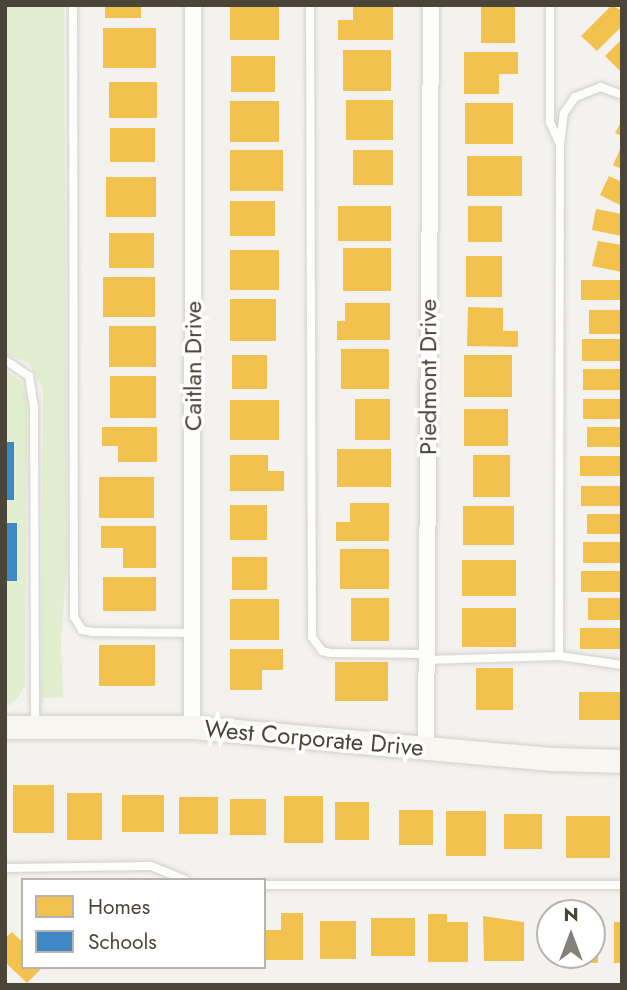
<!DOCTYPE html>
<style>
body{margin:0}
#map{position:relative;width:627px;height:990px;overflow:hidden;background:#f4f2ee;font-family:Jost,sans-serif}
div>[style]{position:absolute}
.green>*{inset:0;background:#e1eecf}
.homes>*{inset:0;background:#f2c14e;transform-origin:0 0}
.schools>*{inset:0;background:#3f88c5;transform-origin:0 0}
.roads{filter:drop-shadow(0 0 2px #d2d0cb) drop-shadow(0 0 2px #d2d0cb)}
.lane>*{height:8px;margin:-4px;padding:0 4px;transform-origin:4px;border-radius:4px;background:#fdfdfc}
.street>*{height:16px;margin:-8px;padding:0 8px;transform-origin:8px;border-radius:8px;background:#fdfdfc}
.secondary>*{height:23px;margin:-11.5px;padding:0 11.5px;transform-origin:11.5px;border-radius:11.5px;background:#f7f6f1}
span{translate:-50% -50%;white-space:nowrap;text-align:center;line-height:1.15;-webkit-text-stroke:7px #fff;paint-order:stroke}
.street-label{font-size:24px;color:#4b4439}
.frame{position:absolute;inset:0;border:7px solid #4b4439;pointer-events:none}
.legend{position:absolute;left:21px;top:878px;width:245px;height:91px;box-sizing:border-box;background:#fff;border:2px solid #b7b4b0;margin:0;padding:9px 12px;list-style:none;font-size:21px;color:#4b4439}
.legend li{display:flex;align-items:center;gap:14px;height:35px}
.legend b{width:35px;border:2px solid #b7b4b0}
.north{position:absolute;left:536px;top:899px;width:70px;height:70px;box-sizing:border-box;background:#fff;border:2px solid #b7b4b0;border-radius:50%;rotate:0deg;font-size:19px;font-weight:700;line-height:28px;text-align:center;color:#4b4439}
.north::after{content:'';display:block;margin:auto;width:24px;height:32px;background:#868178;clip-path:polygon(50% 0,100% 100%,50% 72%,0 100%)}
</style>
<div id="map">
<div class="green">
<div style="clip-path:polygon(5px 5px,64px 5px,67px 561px,61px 640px,63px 698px,41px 698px,43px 389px,29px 363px,5px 353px)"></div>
<div style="clip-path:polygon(5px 369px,23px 384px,27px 401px,25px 685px,18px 698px,5px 708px)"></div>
</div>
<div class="homes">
<div style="left:105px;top:5px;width:36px;height:13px"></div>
<div style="left:230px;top:5px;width:49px;height:35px"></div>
<div style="clip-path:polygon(353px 5px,393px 5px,393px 40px,338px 40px,338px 20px,353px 20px)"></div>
<div style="left:481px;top:5px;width:34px;height:38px"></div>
<div style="clip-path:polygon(612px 5px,622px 11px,622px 26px,597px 51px,581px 36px)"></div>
<div style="left:103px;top:28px;width:53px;height:40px"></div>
<div style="clip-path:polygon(622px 39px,622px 73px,605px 56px)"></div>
<div style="left:343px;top:50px;width:48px;height:41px"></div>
<div style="clip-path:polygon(464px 52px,518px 52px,518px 74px,499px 74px,499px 94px,464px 94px)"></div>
<div style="left:231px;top:56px;width:44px;height:36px"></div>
<div style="left:109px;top:82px;width:48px;height:36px"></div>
<div style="left:346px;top:100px;width:47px;height:40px"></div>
<div style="left:230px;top:101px;width:49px;height:41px"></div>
<div style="left:465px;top:103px;width:48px;height:41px"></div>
<div style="clip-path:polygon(622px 120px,622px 136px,615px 133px)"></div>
<div style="left:110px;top:128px;width:45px;height:34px"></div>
<div style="clip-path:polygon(622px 145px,622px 169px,613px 165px)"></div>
<div style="left:230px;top:150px;width:53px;height:41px"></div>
<div style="left:353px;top:150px;width:40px;height:35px"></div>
<div style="left:467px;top:156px;width:55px;height:40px"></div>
<div style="clip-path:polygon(609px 176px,622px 182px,622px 206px,600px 195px)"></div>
<div style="left:106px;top:177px;width:50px;height:40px"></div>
<div style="left:230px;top:201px;width:45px;height:35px"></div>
<div style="left:338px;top:206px;width:53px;height:35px"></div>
<div style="left:468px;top:206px;width:34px;height:36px"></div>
<div style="clip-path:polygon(596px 209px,622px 214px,622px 236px,592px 230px)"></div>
<div style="left:109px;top:233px;width:45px;height:35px"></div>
<div style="clip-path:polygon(598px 241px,622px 245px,622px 272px,592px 266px)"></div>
<div style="left:343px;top:248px;width:48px;height:43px"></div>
<div style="left:230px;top:250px;width:49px;height:40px"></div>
<div style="left:466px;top:256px;width:36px;height:41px"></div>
<div style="left:103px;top:277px;width:52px;height:40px"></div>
<div style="left:581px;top:280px;width:41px;height:20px"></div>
<div style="left:230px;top:299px;width:46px;height:42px"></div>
<div style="clip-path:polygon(345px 303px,390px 303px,390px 340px,337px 340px,337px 321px,345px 321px)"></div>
<div style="clip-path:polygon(468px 307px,503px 308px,503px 331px,518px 331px,518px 347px,467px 346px)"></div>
<div style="left:589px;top:310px;width:33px;height:24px"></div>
<div style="left:109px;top:326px;width:47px;height:41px"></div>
<div style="left:582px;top:339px;width:40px;height:22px"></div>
<div style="left:341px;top:349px;width:48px;height:40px"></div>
<div style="left:232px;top:355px;width:35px;height:34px"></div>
<div style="left:464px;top:355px;width:48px;height:42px"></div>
<div style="left:583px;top:369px;width:39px;height:21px"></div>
<div style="left:110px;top:376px;width:46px;height:42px"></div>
<div style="left:355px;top:399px;width:35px;height:41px"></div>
<div style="left:583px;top:399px;width:39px;height:20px"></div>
<div style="left:230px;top:400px;width:49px;height:40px"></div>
<div style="left:464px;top:409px;width:44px;height:37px"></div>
<div style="clip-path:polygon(102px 427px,157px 427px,157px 462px,118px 462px,118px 446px,102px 446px)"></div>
<div style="left:587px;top:427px;width:35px;height:20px"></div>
<div style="left:337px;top:449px;width:54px;height:38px"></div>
<div style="clip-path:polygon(230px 455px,268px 455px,268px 471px,284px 471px,284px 491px,230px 491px)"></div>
<div style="left:473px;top:455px;width:37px;height:42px"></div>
<div style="left:580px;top:456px;width:42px;height:20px"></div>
<div style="left:99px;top:477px;width:55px;height:41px"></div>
<div style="left:581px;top:486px;width:41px;height:20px"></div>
<div style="clip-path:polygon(350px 503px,389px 503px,389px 541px,336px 541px,336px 522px,350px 522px)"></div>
<div style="left:230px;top:505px;width:37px;height:35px"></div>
<div style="left:463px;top:506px;width:51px;height:39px"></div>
<div style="left:587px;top:514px;width:35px;height:20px"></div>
<div style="clip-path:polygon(101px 526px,156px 526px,156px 568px,123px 568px,123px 548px,101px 548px)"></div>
<div style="left:583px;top:542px;width:39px;height:21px"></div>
<div style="left:340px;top:549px;width:49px;height:40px"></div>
<div style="left:232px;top:557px;width:35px;height:33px"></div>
<div style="left:462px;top:560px;width:54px;height:36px"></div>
<div style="left:581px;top:571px;width:41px;height:21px"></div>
<div style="left:103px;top:577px;width:53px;height:34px"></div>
<div style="left:351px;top:598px;width:38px;height:43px"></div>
<div style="left:588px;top:598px;width:34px;height:22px"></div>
<div style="left:230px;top:599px;width:49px;height:41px"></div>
<div style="left:462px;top:608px;width:54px;height:39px"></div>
<div style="left:580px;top:628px;width:42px;height:21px"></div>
<div style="left:99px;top:645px;width:56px;height:41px"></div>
<div style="clip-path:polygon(230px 649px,283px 649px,283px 670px,262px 670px,262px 690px,230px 690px)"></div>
<div style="left:335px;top:662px;width:53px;height:39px"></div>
<div style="left:476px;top:668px;width:37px;height:42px"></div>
<div style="left:579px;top:692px;width:43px;height:28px"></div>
<div style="left:13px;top:785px;width:41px;height:48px"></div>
<div style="left:67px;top:793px;width:35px;height:47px"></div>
<div style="left:122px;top:795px;width:42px;height:37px"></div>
<div style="left:284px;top:796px;width:39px;height:47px"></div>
<div style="left:179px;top:797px;width:39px;height:37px"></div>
<div style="left:230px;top:799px;width:36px;height:36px"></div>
<div style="left:335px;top:802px;width:34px;height:38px"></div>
<div style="left:399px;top:810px;width:34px;height:35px"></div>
<div style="left:446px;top:811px;width:40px;height:45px"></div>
<div style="left:504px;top:814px;width:38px;height:35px"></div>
<div style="left:566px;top:816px;width:44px;height:42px"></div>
<div style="clip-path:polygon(281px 913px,303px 913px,303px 960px,264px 960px,264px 930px,281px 930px)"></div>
<div style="clip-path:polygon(428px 914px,447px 914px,447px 922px,468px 922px,468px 962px,428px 962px)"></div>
<div style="clip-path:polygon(483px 916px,524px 922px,524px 961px,484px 961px)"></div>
<div style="left:371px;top:918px;width:44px;height:38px"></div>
<div style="left:320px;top:921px;width:36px;height:38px"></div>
<div style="clip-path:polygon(592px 921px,598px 921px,598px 963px,557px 963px,557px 955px,592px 955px)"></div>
<div style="left:614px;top:922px;width:8px;height:41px"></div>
<div style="clip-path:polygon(12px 932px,20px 940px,23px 937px,23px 967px,43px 967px,27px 983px,5px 962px,5px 938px)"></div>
</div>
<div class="schools">
<div style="left:5px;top:442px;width:9px;height:58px"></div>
<div style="left:5px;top:523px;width:12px;height:58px"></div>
</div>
<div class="roads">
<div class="lane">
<div style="left:73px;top:5px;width:612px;rotate:89.91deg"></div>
<div style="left:74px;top:617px;width:15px;rotate:58deg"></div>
<div style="left:82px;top:630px;width:10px;rotate:11deg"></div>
<div style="left:92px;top:632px;width:100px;rotate:0.6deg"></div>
<div style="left:310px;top:5px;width:632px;rotate:89.82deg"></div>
<div style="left:312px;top:637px;width:17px;rotate:54deg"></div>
<div style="left:322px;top:651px;width:8px;rotate:14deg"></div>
<div style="left:330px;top:653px;width:96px;rotate:0.6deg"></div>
<div style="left:550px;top:5px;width:117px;rotate:90deg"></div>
<div style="left:550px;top:122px;width:22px;rotate:66deg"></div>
<div style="left:5px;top:360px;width:29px;rotate:34deg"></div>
<div style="left:29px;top:376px;width:33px;rotate:81deg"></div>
<div style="left:34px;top:409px;width:316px;rotate:89.8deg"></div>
<div style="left:559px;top:656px;width:512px;rotate:-89.89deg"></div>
<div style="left:560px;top:144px;width:31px;rotate:-83deg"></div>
<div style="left:564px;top:113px;width:19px;rotate:-55deg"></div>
<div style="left:575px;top:97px;width:28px;rotate:-21deg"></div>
<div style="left:601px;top:87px;width:22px;rotate:21deg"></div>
<div style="left:426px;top:660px;width:133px;rotate:-1.7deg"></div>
<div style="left:559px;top:656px;width:64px;rotate:8.1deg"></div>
<div style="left:5px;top:868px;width:146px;rotate:-0.8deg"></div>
<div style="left:151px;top:866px;width:37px;rotate:22deg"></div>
<div style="left:264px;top:885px;width:358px"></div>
</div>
<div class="street">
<div style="left:192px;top:727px;width:722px;rotate:-89.92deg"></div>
<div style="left:426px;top:748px;width:743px;rotate:-89.61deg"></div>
</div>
<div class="secondary">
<div style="left:5px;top:727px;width:187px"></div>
<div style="left:192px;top:727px;width:363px;rotate:5.1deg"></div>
<div style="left:554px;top:759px;width:68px;rotate:1.7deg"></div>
</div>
</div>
<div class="street-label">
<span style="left:193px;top:366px;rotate:-90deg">Caitlan Drive</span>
<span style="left:428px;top:377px;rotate:-90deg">Piedmont Drive</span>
<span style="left:314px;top:738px;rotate:5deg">West Corporate Drive</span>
</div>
<div class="frame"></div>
<ul class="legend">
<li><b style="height:19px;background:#f2c14e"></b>Homes</li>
<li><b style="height:19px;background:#3f88c5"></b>Schools</li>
</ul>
<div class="north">N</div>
</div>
